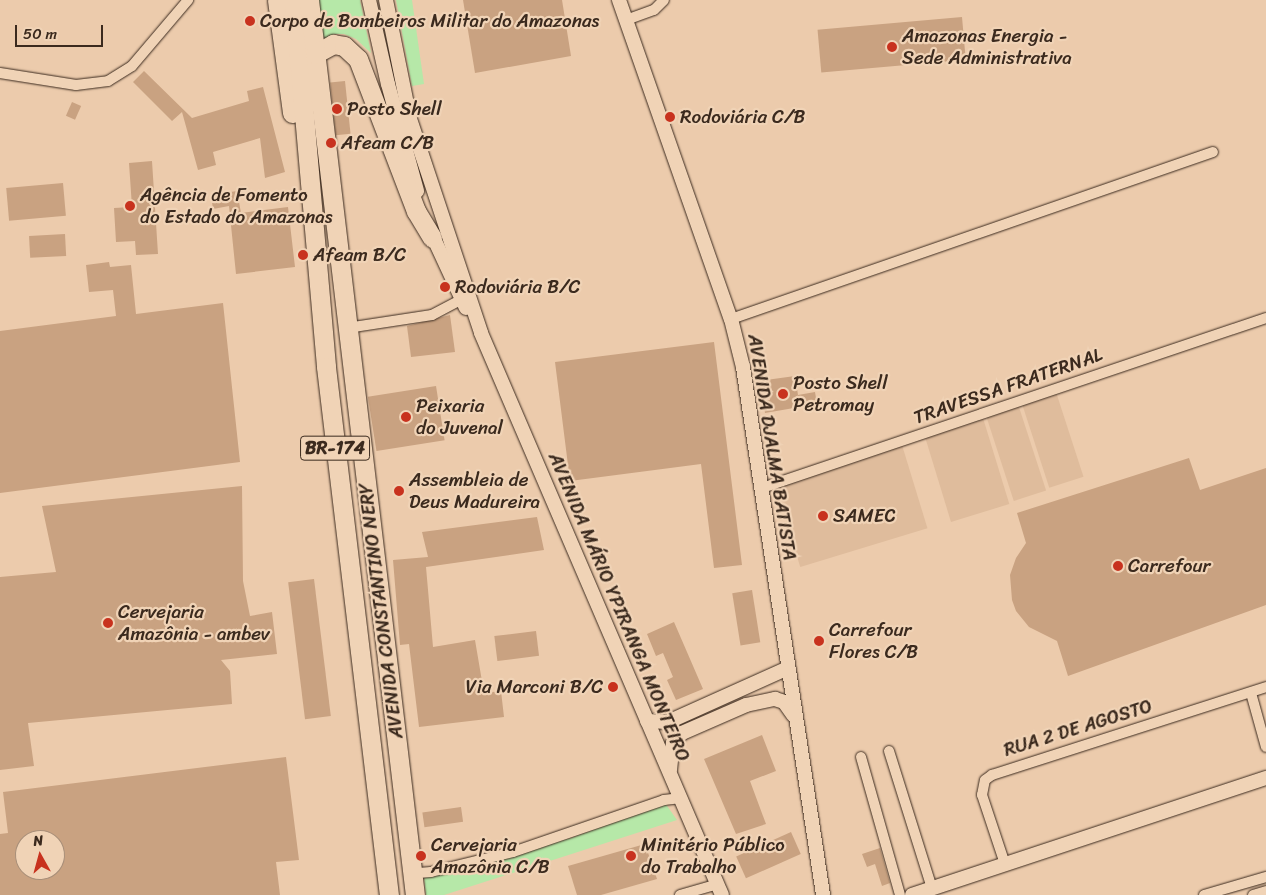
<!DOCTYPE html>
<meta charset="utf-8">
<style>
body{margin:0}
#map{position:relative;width:1266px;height:895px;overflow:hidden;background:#eccbac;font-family:Sriracha,sans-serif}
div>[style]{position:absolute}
.built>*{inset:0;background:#dfbc9c;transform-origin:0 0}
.green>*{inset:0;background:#b6e8a8}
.building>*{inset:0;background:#c9a281;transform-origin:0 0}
.roads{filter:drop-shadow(0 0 1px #3b2a1e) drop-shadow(0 0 1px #3b2a1e)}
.street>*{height:10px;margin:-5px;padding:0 5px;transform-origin:5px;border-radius:5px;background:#f0d3b6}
.secondary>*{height:14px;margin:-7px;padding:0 7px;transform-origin:7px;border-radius:7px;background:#f0d3b6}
.highway>*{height:19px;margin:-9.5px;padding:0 9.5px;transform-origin:9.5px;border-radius:9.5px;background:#f0d3b6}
.dots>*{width:14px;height:14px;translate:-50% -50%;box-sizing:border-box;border:2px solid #f0d3b6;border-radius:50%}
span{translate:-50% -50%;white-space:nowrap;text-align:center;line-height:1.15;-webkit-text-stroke:4.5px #f0d3b6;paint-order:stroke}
.shield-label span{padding:1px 4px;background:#f0d3b6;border:1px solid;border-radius:4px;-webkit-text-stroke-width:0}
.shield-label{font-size:18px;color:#3b2a1e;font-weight:700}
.poi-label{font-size:19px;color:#3b2a1e}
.left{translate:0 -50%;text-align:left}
.right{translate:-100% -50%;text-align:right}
.street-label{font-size:19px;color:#3b2a1e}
.north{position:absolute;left:15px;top:830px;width:50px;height:50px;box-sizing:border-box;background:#f0d3b6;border:1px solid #a88f79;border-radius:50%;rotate:353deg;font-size:14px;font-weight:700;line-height:20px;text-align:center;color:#3b2a1e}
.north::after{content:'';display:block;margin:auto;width:18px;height:22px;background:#c8321e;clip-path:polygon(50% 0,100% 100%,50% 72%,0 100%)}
.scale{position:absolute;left:15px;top:25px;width:88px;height:22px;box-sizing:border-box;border:2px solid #3b2a1e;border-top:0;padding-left:6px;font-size:15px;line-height:18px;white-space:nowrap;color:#3b2a1e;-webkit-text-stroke:4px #f0d3b6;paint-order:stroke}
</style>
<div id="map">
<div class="built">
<div style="left:1056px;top:392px;width:89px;height:36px;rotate:72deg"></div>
<div style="left:1018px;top:404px;width:91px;height:34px;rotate:72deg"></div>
<div style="left:983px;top:418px;width:90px;height:61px;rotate:73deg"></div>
<div style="left:902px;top:445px;width:87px;height:133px;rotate:73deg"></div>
</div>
<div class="green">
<div style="clip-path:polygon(318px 0,360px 0,371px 53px,356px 39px,344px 34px,334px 34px,323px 41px)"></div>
<div style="clip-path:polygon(396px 0,412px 0,424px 84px,412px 86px)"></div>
<div style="clip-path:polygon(665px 803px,677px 820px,444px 895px,426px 895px,424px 878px,571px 838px)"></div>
</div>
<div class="building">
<div style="clip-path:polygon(463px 0,562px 0,571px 56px,475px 73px)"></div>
<div style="left:962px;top:17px;width:43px;height:145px;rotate:85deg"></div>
<div style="clip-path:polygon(144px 71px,192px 118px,249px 101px,247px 91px,263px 87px,285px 172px,265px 178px,260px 138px,213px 152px,216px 165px,198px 170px,182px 112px,172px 121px,133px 82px)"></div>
<div style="left:345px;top:81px;width:53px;height:15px;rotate:84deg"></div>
<div style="left:72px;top:102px;width:10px;height:15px;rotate:24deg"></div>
<div style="clip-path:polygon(152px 161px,158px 254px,136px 255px,135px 241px,116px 242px,114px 208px,132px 207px,129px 163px)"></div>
<div style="left:63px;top:183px;width:33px;height:57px;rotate:85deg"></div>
<div style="clip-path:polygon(237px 191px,241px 213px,288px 207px,295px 267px,236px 274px,229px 206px,213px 209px,211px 195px)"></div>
<div style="left:65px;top:234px;width:22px;height:36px;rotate:87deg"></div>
<div style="clip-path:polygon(109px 262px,110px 267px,131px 265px,136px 314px,223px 303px,240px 462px,0 493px,0 331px,116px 316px,113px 290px,89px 292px,86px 265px)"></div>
<div style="clip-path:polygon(450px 315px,455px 352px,411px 357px,407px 326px)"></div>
<div style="clip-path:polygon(714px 342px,742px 565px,714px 568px,701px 464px,570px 481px,555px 362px)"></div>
<div style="clip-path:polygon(795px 376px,798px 395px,815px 392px,817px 404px,765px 413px,763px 401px,770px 400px,766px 380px)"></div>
<div style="left:436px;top:386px;width:55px;height:69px;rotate:81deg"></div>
<div style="clip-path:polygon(1189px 458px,1200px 490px,1266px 468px,1266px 605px,1068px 676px,1057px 641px,1029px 627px,1016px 611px,1012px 600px,1010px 575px,1016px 558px,1026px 543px,1017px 513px)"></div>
<div style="clip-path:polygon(242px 486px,243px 581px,250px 616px,272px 612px,277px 654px,221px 660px,230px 671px,232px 704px,28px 723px,34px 766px,0 770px,0 577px,56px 572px,42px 506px)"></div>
<div style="clip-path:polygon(537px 517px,544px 550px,426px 567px,433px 647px,475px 640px,484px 693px,501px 691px,504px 717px,419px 727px,409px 644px,400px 645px,393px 560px,428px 557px,422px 532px)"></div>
<div style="left:314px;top:579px;width:138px;height:26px;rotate:83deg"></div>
<div style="left:752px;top:590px;width:53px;height:20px;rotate:81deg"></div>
<div style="clip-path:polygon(674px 622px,703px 689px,676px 700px,667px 680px,673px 677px,663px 653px,656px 656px,647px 634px)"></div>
<div style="left:536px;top:631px;width:25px;height:42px;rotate:83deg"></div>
<div style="clip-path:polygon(762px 735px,776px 771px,750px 781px,766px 824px,736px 834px,704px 759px)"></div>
<div style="clip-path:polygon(evenodd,286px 757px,299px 860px,276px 862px,280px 895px,0 895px,0 834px,8px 833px,3px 792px,286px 757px,25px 840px,55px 840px,55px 870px,25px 870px,25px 840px)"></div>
<div style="left:461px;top:807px;width:15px;height:39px;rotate:82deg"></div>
<div style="left:791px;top:832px;width:24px;height:60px;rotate:66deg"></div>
<div style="clip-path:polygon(645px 844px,657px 879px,601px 895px,577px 895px,568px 866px)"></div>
<div style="clip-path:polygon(880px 848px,890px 883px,882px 886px,875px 864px,867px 867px,862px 854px)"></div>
</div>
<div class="roads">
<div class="street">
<div style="left:626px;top:20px;width:30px;rotate:-20deg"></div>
<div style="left:654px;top:10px;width:14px;rotate:-45deg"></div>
<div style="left:0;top:73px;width:77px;rotate:9deg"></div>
<div style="left:76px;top:85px;width:32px;rotate:-7deg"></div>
<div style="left:108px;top:81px;width:28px;rotate:-32deg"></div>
<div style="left:132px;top:66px;width:87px;rotate:-49.7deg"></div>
<div style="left:731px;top:319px;width:510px;rotate:-19.11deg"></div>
<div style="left:347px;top:328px;width:86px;rotate:-8.7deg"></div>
<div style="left:432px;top:315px;width:41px;rotate:-27.8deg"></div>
<div style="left:762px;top:488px;width:532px;rotate:-18.64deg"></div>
<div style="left:1251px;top:693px;width:56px;rotate:74.5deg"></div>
<div style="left:889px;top:751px;width:144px;rotate:72.6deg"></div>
<div style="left:861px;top:757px;width:143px;rotate:74.2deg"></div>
<div style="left:1005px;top:864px;width:73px;rotate:-108.4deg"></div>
<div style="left:982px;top:795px;width:15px;rotate:-79deg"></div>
<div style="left:985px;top:780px;width:9px;rotate:-36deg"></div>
<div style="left:992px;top:775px;width:288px;rotate:-17.8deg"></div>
<div style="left:412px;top:866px;width:9px;rotate:49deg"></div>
<div style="left:418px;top:873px;width:13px;rotate:-4deg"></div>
<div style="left:431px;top:872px;width:84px;rotate:-13.7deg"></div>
<div style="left:513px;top:852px;width:160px;rotate:-19deg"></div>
<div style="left:664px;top:800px;width:17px;rotate:-7deg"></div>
<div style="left:680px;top:895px;width:37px;rotate:-16deg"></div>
<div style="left:1204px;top:895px;width:65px;rotate:-16.2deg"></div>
<div style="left:1253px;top:895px;width:14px;rotate:-17deg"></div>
</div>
<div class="secondary">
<div style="left:369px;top:0;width:86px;rotate:77.3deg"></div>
<div style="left:388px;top:84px;width:111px;rotate:74.8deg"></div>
<div style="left:386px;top:0;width:121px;rotate:78.6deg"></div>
<div style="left:410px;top:119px;width:225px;rotate:71.6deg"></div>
<div style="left:481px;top:333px;width:611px;rotate:66.79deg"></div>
<div style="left:619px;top:0;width:338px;rotate:70.7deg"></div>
<div style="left:731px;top:319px;width:49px;rotate:76deg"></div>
<div style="left:743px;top:367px;width:534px;rotate:81.38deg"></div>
<div style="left:429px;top:228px;width:88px;rotate:65.2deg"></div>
<div style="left:647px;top:721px;width:21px;rotate:3deg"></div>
<div style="left:668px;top:722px;width:132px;rotate:-24.2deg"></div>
<div style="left:670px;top:770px;width:27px;rotate:-84deg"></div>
<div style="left:673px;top:743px;width:13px;rotate:-48deg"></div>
<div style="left:682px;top:733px;width:70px;rotate:-23.6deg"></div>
<div style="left:746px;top:705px;width:30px;rotate:-12deg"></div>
<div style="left:775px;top:699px;width:9px;rotate:18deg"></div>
<div style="left:784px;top:702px;width:16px;rotate:55deg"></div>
<div style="left:912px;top:895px;width:373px;rotate:-18.3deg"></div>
</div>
<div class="highway">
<div style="left:277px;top:0;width:114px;rotate:82.4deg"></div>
<div style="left:294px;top:0;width:368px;rotate:85deg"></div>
<div style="left:326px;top:367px;width:532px;rotate:83.2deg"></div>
<div style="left:309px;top:0;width:901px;rotate:83.25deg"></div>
<div style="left:315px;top:54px;width:21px;rotate:-29deg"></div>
<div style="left:333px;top:44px;width:11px;rotate:10deg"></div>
<div style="left:344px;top:46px;width:19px;rotate:43deg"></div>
<div style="left:358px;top:59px;width:163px;rotate:69.1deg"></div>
<div style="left:416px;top:211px;width:31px;rotate:59deg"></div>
</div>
</div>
<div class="dots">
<div style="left:250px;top:21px;background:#c8321e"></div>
<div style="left:892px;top:47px;background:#c8321e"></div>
<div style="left:337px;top:109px;background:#c8321e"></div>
<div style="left:670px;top:117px;background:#c8321e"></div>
<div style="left:331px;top:143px;background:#c8321e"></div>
<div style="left:130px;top:206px;background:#c8321e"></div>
<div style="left:303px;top:255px;background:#c8321e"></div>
<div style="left:445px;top:287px;background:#c8321e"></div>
<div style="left:783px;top:394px;background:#c8321e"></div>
<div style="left:406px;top:417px;background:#c8321e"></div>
<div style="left:399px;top:491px;background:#c8321e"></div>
<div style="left:823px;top:516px;background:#c8321e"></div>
<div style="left:1118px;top:566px;background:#c8321e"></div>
<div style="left:108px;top:623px;background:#c8321e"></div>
<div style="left:819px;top:641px;background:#c8321e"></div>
<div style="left:613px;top:687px;background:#c8321e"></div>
<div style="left:421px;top:856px;background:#c8321e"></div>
<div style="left:631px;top:856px;background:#c8321e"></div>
</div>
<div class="shield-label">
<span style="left:335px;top:448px">BR-174</span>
</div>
<div class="poi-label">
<span class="left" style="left:260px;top:21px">Corpo de Bombeiros Militar do Amazonas</span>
<span class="left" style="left:902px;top:47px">Amazonas Energia -<br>Sede Administrativa</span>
<span class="left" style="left:347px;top:109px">Posto Shell</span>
<span class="left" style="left:680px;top:117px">Rodoviária C/B</span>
<span class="left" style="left:341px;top:143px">Afeam C/B</span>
<span class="left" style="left:140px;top:206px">Agência de Fomento<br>do Estado do Amazonas</span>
<span class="left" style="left:313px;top:255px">Afeam B/C</span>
<span class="left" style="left:455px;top:287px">Rodoviária B/C</span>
<span class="left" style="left:793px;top:394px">Posto Shell<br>Petromay</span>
<span class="left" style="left:416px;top:417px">Peixaria<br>do Juvenal</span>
<span class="left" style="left:409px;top:491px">Assembleia de<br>Deus Madureira</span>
<span class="left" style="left:833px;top:516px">SAMEC</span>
<span class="left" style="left:1128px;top:566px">Carrefour</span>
<span class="left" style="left:118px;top:623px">Cervejaria<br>Amazônia - ambev</span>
<span class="left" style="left:829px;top:641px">Carrefour<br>Flores C/B</span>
<span class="right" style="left:603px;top:687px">Via Marconi B/C</span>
<span class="left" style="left:431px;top:856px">Cervejaria<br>Amazônia C/B</span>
<span class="left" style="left:641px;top:856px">Minitério Público<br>do Trabalho</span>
</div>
<div class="street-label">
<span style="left:1008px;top:386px;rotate:-19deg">TRAVESSA FRATERNAL</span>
<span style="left:772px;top:447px;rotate:81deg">AVENIDA DJALMA BATISTA</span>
<span style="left:619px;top:607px;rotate:67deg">AVENIDA MÁRIO YPIRANGA MONTEIRO</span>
<span style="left:381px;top:611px;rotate:-97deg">AVENIDA CONSTANTINO NERY</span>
<span style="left:1078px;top:728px;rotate:-17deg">RUA 2 DE AGOSTO</span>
</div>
<div class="north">N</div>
<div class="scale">50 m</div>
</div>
